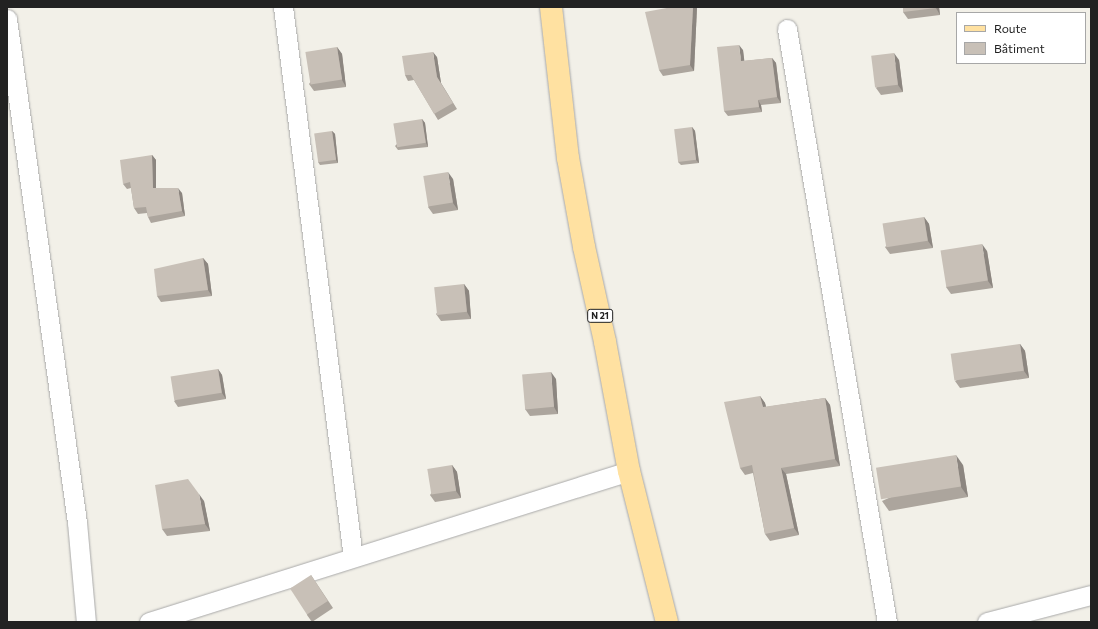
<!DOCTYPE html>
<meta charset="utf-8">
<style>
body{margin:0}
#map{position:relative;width:1098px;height:629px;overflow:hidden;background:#f2f0e8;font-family:Commissioner,sans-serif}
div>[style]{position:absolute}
.roads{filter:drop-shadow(0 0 1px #a9a9a9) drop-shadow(0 0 1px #a9a9a9)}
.minor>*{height:19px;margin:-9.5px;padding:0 9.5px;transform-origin:9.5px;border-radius:9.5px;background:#fff}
.primary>*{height:22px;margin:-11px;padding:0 11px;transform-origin:11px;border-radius:11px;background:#ffe1a1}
.wall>*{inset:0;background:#aca59d}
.shaded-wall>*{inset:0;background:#8c8680}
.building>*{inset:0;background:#c8c0b7;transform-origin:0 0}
span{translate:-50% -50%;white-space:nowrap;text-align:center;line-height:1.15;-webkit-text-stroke:3.5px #fff;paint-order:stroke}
.shield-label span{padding:1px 3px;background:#fff;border:1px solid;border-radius:3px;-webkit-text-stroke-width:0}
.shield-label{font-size:9px;color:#222;font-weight:700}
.frame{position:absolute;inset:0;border:8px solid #222;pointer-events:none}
.legend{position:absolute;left:956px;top:12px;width:130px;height:52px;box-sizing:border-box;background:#fff;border:1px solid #a7a7a7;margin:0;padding:5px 7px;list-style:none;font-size:12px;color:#222}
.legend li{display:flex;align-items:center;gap:8px;height:20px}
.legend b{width:20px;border:1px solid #a7a7a7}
</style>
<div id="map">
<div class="roads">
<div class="minor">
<div style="left:283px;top:7px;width:554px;rotate:82.75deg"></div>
<div style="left:7px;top:19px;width:508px;rotate:82.08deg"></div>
<div style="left:77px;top:522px;width:100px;rotate:84.9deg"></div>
<div style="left:787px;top:29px;width:601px;rotate:80.43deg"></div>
<div style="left:149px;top:622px;width:503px;rotate:-17.46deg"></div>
<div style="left:987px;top:622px;width:107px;rotate:-14.6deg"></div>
</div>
<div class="primary">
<div style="left:551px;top:7px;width:152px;rotate:83.6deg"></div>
<div style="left:568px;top:158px;width:90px;rotate:79.8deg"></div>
<div style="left:584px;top:247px;width:97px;rotate:77.5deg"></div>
<div style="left:605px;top:342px;width:131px;rotate:79.5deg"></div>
<div style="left:629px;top:471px;width:156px;rotate:75.9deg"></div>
</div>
</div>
<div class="wall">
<div style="clip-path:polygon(672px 7px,697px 7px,694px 71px,663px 76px,659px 70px)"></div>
<div style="clip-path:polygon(903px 7px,939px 7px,940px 15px,908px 19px,903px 12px)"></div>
<div style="clip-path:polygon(337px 47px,342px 54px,346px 87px,314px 91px,309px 84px)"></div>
<div style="clip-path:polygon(743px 50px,744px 61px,772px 58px,776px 63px,781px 103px,761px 105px,762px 112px,728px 116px,724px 111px)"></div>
<div style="clip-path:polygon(437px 57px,441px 83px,457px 109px,438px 120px,414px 80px,408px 81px,405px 75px)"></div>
<div style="clip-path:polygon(899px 60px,903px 92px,881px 95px,876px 88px)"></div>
<div style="clip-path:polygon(422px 119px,425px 123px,428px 147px,398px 150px,395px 146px)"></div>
<div style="clip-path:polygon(692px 127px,695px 131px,699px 163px,681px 165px,678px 162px)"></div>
<div style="clip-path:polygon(332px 131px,335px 134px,338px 163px,320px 165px,318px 162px)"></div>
<div style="clip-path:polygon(152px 155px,156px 160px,156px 188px,182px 193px,185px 216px,151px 223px,148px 217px,147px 213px,138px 214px,134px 208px,131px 188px,127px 189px,123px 184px)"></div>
<div style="clip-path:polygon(453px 179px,458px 210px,433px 214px,428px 207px)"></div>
<div style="clip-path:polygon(924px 217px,929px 224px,933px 248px,890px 254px,885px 247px)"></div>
<div style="clip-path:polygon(987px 251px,993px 288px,951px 294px,946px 287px)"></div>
<div style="clip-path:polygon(203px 258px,208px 264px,212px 296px,161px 302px,157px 296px)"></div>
<div style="clip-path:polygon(464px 284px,469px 291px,471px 319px,441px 321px,436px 314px)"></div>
<div style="clip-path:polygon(1020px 344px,1025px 351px,1029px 378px,960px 388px,955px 381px)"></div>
<div style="clip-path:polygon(218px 369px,222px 375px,226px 399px,178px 407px,174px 401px)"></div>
<div style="clip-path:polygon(556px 379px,558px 414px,530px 416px,525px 409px)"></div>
<div style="clip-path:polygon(760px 396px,765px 403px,766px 407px,825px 398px,830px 405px,840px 466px,786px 474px,799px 535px,770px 541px,765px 534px,753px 473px,745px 475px,740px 468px)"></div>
<div style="clip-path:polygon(452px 465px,457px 472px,461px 498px,435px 502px,430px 495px)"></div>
<div style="clip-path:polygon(963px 465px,968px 497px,889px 511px,882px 501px)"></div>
<div style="clip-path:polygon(204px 501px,210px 531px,167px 536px,162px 529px)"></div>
<div style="clip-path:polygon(311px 575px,333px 608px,312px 622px,307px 615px)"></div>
</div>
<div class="shaded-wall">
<div style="clip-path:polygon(693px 7px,697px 7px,694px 71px,690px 65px)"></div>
<div style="clip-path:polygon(935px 7px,939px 7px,940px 15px,936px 8px)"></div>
<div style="clip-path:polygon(739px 45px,743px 50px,745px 66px,741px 61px)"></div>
<div style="clip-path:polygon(337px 47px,342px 54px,346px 87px,342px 80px)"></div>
<div style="clip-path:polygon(433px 52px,437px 57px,441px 83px,457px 109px,437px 77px)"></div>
<div style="clip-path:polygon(894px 53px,899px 60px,903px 92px,898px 85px)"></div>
<div style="clip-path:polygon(772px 58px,776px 63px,781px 103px,777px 97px)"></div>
<div style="clip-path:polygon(758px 100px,761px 105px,762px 112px,759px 107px)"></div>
<div style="clip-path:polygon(422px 119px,425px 123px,428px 147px,426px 143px)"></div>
<div style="clip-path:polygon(692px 127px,695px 131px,699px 163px,696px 160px)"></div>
<div style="clip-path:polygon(332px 131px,335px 134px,338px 163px,336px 160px)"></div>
<div style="clip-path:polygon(152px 155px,156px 160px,156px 193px,153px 188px)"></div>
<div style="clip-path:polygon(448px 172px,453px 179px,458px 210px,453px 203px)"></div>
<div style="clip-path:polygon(178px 188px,182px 193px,185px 216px,182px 211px)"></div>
<div style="clip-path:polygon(924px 217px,929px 224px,933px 248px,928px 241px)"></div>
<div style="clip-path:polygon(982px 244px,987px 251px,993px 288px,988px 281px)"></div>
<div style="clip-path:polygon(203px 258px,208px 264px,212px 296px,208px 290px)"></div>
<div style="clip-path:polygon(464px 284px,469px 291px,471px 319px,467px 312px)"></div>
<div style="clip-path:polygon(1020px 344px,1025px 351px,1029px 378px,1024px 371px)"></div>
<div style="clip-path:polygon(218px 369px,222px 375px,226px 399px,222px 393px)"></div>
<div style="clip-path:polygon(551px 372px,556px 379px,558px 414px,554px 407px)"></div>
<div style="clip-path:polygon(760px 396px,765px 403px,768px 414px,763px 407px)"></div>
<div style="clip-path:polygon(825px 398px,830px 405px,840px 466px,835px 459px)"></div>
<div style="clip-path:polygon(956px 455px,963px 465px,968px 497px,961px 487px)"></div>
<div style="clip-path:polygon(452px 465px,457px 472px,461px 498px,456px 491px)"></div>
<div style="clip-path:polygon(781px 468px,786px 474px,799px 535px,794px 528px)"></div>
<div style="clip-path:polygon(199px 494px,204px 501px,210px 531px,205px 524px)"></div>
</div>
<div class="building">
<div style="clip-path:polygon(672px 7px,693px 7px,690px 65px,659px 70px,645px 12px)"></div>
<div style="clip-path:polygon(903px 7px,935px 7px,936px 8px,903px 12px)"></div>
<div style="clip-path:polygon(739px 45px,741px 61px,772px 58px,777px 97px,758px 100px,759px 107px,724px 111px,717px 47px)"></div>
<div style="left:337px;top:47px;width:33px;height:32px;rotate:81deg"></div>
<div style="clip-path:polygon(433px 52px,437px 77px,453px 103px,434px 114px,411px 75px,405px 75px,402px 56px)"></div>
<div style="left:894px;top:53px;width:32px;height:23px;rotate:83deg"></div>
<div style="left:422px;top:119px;width:24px;height:29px;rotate:81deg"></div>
<div style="left:692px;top:127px;width:33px;height:18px;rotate:83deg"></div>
<div style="left:332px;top:131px;width:29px;height:18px;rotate:82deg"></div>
<div style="clip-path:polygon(152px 155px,153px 188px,178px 188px,182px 211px,148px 217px,146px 207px,134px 208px,130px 182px,123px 184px,120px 160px)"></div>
<div style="left:448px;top:172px;width:31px;height:25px;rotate:81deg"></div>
<div style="left:924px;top:217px;width:24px;height:42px;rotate:81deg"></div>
<div style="left:982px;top:244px;width:37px;height:42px;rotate:81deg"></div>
<div style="clip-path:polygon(203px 258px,208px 290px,157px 296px,154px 269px)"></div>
<div style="left:464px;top:284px;width:28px;height:30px;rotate:84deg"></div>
<div style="left:1020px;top:344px;width:27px;height:70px;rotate:82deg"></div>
<div style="left:218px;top:369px;width:24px;height:48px;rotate:81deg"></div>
<div style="left:551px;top:372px;width:35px;height:29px;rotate:85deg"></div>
<div style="clip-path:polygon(760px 396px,763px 407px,825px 398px,835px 459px,781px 468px,794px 528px,765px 534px,752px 465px,740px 468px,724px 402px)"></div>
<div style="left:956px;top:455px;width:32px;height:81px;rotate:81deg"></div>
<div style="left:452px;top:465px;width:26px;height:25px;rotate:81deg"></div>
<div style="clip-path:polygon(188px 479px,199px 494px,205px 524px,162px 529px,155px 485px)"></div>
<div style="left:311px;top:575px;width:31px;height:25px;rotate:57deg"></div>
</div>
<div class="shield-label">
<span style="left:600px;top:316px">N 21</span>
</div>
<div class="frame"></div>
<ul class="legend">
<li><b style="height:5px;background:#ffe1a1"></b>Route</li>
<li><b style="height:11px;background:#c8c0b7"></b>Bâtiment</li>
</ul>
</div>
